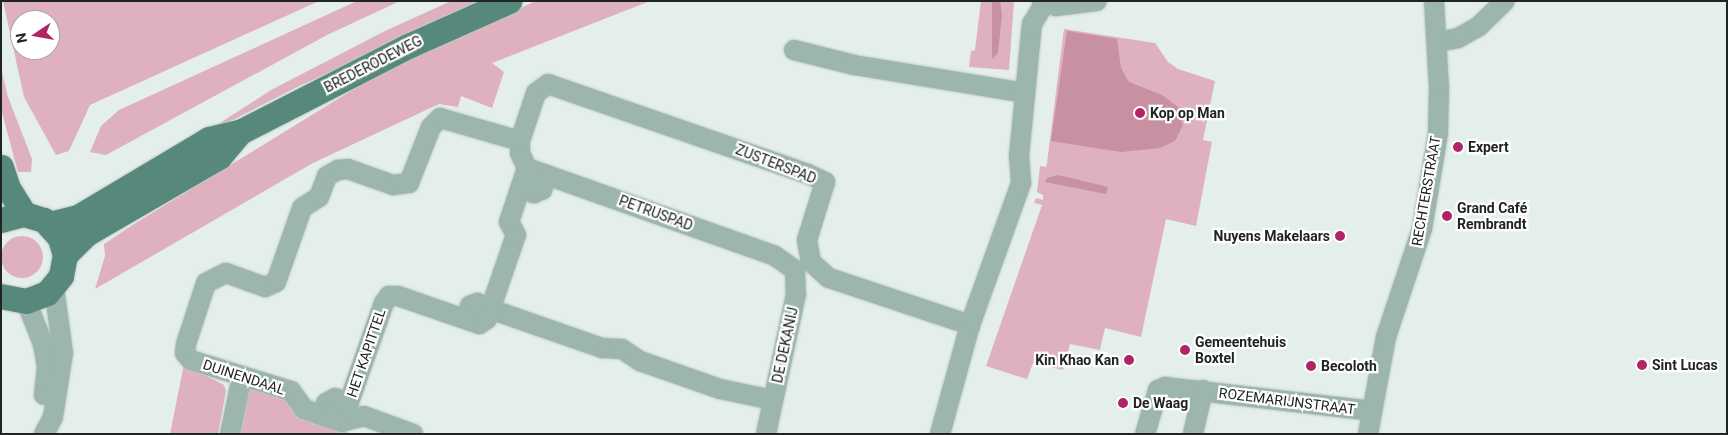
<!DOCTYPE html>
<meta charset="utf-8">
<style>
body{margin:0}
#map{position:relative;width:1728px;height:435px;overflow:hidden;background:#e4efeb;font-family:Roboto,sans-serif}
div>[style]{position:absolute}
.green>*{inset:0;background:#dfb0be}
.round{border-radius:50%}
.water>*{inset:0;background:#c791a1}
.roads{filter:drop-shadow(0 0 1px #c1cac7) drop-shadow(0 0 1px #c1cac7)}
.minor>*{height:20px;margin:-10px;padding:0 10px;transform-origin:10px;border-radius:10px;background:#9cb6ae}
.major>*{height:25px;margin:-12.5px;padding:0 12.5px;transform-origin:12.5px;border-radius:12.5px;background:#56887b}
.dots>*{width:14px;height:14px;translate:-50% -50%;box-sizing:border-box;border:2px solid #fff;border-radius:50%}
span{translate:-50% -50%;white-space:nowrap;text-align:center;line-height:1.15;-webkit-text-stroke:4.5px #fff;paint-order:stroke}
.street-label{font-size:14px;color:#202423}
.poi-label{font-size:14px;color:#202423;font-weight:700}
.left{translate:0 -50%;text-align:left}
.right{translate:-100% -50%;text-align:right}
.frame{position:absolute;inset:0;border:2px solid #202423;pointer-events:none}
.north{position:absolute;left:10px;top:10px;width:50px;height:50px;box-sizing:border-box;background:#fff;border:1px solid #a6a7a7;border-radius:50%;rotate:258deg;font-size:14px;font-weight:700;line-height:20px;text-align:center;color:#202423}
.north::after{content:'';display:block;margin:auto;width:18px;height:22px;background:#b02563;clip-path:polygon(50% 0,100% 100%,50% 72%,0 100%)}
</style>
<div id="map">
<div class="green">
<div style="clip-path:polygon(evenodd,3px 1px,319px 1px,90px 105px,69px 151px,56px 155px,24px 97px,3px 1px,20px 20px,50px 20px,50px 50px,20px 50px,20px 20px)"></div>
<div style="clip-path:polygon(357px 1px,400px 1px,327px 35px,106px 155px,90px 152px,101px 126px,119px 110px)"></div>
<div style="clip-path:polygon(451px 1px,485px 1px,295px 88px,192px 141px,271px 90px,385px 31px)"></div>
<div style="clip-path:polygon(536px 1px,650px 1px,492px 63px,504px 72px,492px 108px,461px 96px,458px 107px,439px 104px,313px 163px,95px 289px,105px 256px,104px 244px,131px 226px,364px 83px,424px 52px)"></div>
<div style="clip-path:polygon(981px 1px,1014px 1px,1009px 70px,969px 67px,971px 51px,975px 50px)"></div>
<div style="clip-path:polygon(1064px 29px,1155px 43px,1168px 62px,1178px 69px,1215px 81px,1203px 140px,1212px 142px,1196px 226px,1166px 219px,1141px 337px,1105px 328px,1100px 350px,1070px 344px,1063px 370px,1033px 363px,1027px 379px,986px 366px,1041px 208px,1042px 205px,1034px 203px,1036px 198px,1043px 200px,1043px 195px,1037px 192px,1040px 166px,1046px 167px,1047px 163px)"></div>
<div style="clip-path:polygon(1px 68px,8px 97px,32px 159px,31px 172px,18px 172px,1px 109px)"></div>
<div class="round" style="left:1px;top:236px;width:42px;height:42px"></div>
<div style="clip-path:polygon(184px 364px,224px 385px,226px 391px,218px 434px,170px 434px)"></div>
<div style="clip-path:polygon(244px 386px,287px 398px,309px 418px,351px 434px,235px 434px)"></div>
</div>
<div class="water">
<div style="clip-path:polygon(992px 1px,1000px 1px,1002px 15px,998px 53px,992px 59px)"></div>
<div style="clip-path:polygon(1067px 31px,1117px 39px,1121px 68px,1129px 82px,1162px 95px,1178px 107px,1183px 125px,1175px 141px,1160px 148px,1121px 152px,1051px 141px)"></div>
<div style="clip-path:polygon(1058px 175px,1108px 187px,1106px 194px,1045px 182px,1047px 178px)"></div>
</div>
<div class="roads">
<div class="minor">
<div style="left:1042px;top:1px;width:15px;rotate:20deg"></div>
<div style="left:1056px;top:6px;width:41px;rotate:-7deg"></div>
<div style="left:1438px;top:42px;width:20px;rotate:-11deg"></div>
<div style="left:1458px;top:38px;width:23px;rotate:-29deg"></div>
<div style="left:1478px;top:27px;width:37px;rotate:-44deg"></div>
<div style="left:794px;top:50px;width:62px;rotate:14deg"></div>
<div style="left:854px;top:65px;width:173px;rotate:9.3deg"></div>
<div style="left:527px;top:168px;width:263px;rotate:19.5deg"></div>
<div style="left:775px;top:256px;width:24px;rotate:35deg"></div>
<div style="left:795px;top:270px;width:24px;rotate:88deg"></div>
<div style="left:796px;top:294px;width:143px;rotate:102.1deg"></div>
<div style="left:520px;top:189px;width:15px;rotate:16deg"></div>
<div style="left:534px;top:193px;width:9px;rotate:-21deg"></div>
<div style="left:542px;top:190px;width:16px;rotate:-76deg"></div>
<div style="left:26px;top:301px;width:46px;rotate:68.4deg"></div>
<div style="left:43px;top:344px;width:22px;rotate:80deg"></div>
<div style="left:47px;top:366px;width:29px;rotate:96deg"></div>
<div style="left:490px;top:309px;width:119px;rotate:19.2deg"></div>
<div style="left:602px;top:348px;width:20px;rotate:3deg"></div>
<div style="left:622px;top:349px;width:22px;rotate:34deg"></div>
<div style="left:640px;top:361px;width:85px;rotate:19.3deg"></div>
<div style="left:720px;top:389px;width:54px;rotate:11.7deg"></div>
<div style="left:466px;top:319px;width:14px;rotate:-73deg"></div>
<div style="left:470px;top:306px;width:8px;rotate:-23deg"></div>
<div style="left:477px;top:303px;width:15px;rotate:16deg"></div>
<div style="left:323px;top:416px;width:13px;rotate:-77deg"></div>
<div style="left:326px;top:403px;width:10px;rotate:-29deg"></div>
<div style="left:335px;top:398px;width:15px;rotate:20deg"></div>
<div style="left:342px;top:422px;width:126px;rotate:-70.6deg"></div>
<div style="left:384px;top:303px;width:9px;rotate:-54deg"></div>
<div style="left:389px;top:296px;width:9px"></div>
<div style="left:398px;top:296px;width:86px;rotate:19.1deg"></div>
<div style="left:479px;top:324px;width:9px;rotate:-32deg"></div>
<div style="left:487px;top:319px;width:89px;rotate:-71deg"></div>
<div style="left:516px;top:235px;width:15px;rotate:-118deg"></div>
<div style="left:509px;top:222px;width:57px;rotate:-71.6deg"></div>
<div style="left:527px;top:168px;width:17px;rotate:-115deg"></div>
<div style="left:520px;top:153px;width:12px;rotate:-90deg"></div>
<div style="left:520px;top:141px;width:51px;rotate:-71.6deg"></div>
<div style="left:536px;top:93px;width:15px;rotate:-37deg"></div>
<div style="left:548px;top:84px;width:275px;rotate:19.1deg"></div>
<div style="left:808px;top:174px;width:19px;rotate:25deg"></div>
<div style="left:825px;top:182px;width:61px;rotate:107.2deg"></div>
<div style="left:807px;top:240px;width:22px;rotate:80deg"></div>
<div style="left:811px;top:262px;width:24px;rotate:42deg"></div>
<div style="left:829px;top:278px;width:149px;rotate:18.4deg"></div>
<div style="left:44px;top:434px;width:19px;rotate:-62deg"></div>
<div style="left:53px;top:417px;width:65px;rotate:-81.1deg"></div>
<div style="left:63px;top:353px;width:67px;rotate:-97.8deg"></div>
<div style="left:230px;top:434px;width:59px;rotate:-78.3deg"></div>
<div style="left:413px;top:434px;width:52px;rotate:-159.8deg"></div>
<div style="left:364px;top:416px;width:23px;rotate:165deg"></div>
<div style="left:342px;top:422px;width:25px;rotate:-162deg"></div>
<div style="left:318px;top:414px;width:15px;rotate:-160deg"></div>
<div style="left:304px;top:409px;width:22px;rotate:-126deg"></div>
<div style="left:291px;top:391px;width:105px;rotate:-162.8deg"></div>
<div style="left:191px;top:360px;width:9px;rotate:-131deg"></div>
<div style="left:185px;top:353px;width:9px;rotate:-84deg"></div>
<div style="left:186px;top:344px;width:64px;rotate:-71.8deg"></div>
<div style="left:206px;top:283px;width:22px;rotate:-27deg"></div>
<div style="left:226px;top:273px;width:41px;rotate:19.7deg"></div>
<div style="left:265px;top:287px;width:12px;rotate:-24deg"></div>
<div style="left:276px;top:282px;width:78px;rotate:-70.6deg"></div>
<div style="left:302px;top:208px;width:20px;rotate:-33deg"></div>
<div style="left:319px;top:197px;width:22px;rotate:-69deg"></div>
<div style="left:327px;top:176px;width:13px;rotate:-29deg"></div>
<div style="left:338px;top:170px;width:10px;rotate:-6deg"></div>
<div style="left:348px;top:169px;width:48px;rotate:19.6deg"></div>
<div style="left:393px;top:185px;width:16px;rotate:-7deg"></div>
<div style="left:409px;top:183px;width:60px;rotate:-68.6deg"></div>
<div style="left:431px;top:127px;width:13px;rotate:-45deg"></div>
<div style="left:440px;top:118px;width:83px;rotate:16deg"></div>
<div style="left:940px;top:434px;width:113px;rotate:-74.6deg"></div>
<div style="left:970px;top:325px;width:151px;rotate:-70.2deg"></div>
<div style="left:1021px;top:183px;width:27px;rotate:-94deg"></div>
<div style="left:1019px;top:156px;width:133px;rotate:-84.4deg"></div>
<div style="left:1032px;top:24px;width:23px;rotate:-59deg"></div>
<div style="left:1145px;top:434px;width:46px;rotate:-73.5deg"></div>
<div style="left:1158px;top:390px;width:8px;rotate:-23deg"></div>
<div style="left:1165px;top:387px;width:207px;rotate:6.6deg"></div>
<div style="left:1193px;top:434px;width:45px;rotate:-77.2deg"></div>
<div style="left:1368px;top:434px;width:99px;rotate:-79.5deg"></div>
<div style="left:1386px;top:337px;width:114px;rotate:-71.6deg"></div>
<div style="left:1422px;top:229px;width:97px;rotate:-80.5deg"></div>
<div style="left:1438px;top:133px;width:45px;rotate:-88.7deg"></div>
<div style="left:1439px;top:88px;width:87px;rotate:-93.3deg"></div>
</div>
<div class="major">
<div style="left:1px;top:167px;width:22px;rotate:72deg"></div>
<div style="left:8px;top:188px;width:31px;rotate:58deg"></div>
<div style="left:1px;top:220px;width:24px;rotate:-15deg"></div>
<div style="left:24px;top:214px;width:21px;rotate:17deg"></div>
<div style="left:44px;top:220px;width:24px;rotate:48deg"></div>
<div style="left:60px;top:238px;width:18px;rotate:74deg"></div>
<div style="left:65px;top:255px;width:21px;rotate:101deg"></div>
<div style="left:61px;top:276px;width:22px;rotate:129deg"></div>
<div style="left:47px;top:293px;width:22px;rotate:159deg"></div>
<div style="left:26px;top:301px;width:25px;rotate:-169deg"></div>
<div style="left:50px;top:224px;width:29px;rotate:-14deg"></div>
<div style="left:78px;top:217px;width:152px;rotate:-30.8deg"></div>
<div style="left:209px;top:139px;width:32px;rotate:-13deg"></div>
<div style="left:240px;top:132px;width:189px;rotate:-27.1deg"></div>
<div style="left:408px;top:46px;width:111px;rotate:-24deg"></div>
<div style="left:65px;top:255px;width:30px;rotate:-45deg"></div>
<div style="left:86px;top:234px;width:154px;rotate:-30.1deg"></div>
<div style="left:219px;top:157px;width:33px;rotate:-50deg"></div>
</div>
</div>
<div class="dots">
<div style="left:1140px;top:113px;background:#b02563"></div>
<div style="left:1458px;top:147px;background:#b02563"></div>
<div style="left:1447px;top:216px;background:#b02563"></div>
<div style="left:1340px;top:236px;background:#b02563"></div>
<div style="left:1185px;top:350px;background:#b02563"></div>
<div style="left:1129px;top:360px;background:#b02563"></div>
<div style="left:1642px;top:365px;background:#b02563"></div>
<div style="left:1311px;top:366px;background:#b02563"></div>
<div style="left:1123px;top:403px;background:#b02563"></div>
</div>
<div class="street-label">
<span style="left:373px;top:64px;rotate:-27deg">BREDERODEWEG</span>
<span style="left:776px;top:164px;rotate:21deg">ZUSTERSPAD</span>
<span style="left:1426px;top:191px;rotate:-80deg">RECHTERSTRAAT</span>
<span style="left:656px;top:213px;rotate:20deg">PETRUSPAD</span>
<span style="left:785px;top:345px;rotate:-78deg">DE DEKANIJ</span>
<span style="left:366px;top:353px;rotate:-71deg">HET KAPITTEL</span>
<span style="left:244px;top:377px;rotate:18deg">DUINENDAAL</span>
<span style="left:1287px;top:401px;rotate:7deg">ROZEMARIJNSTRAAT</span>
</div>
<div class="poi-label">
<span class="left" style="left:1150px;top:113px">Kop op Man</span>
<span class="left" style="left:1468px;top:147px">Expert</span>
<span class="left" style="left:1457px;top:216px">Grand Café<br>Rembrandt</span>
<span class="right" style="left:1330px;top:236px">Nuyens Makelaars</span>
<span class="left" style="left:1195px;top:350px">Gemeentehuis<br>Boxtel</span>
<span class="right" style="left:1119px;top:360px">Kin Khao Kan</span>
<span class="left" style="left:1652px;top:365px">Sint Lucas</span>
<span class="left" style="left:1321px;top:366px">Becoloth</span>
<span class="left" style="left:1133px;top:403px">De Waag</span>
</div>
<div class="frame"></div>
<div class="north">N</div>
</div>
